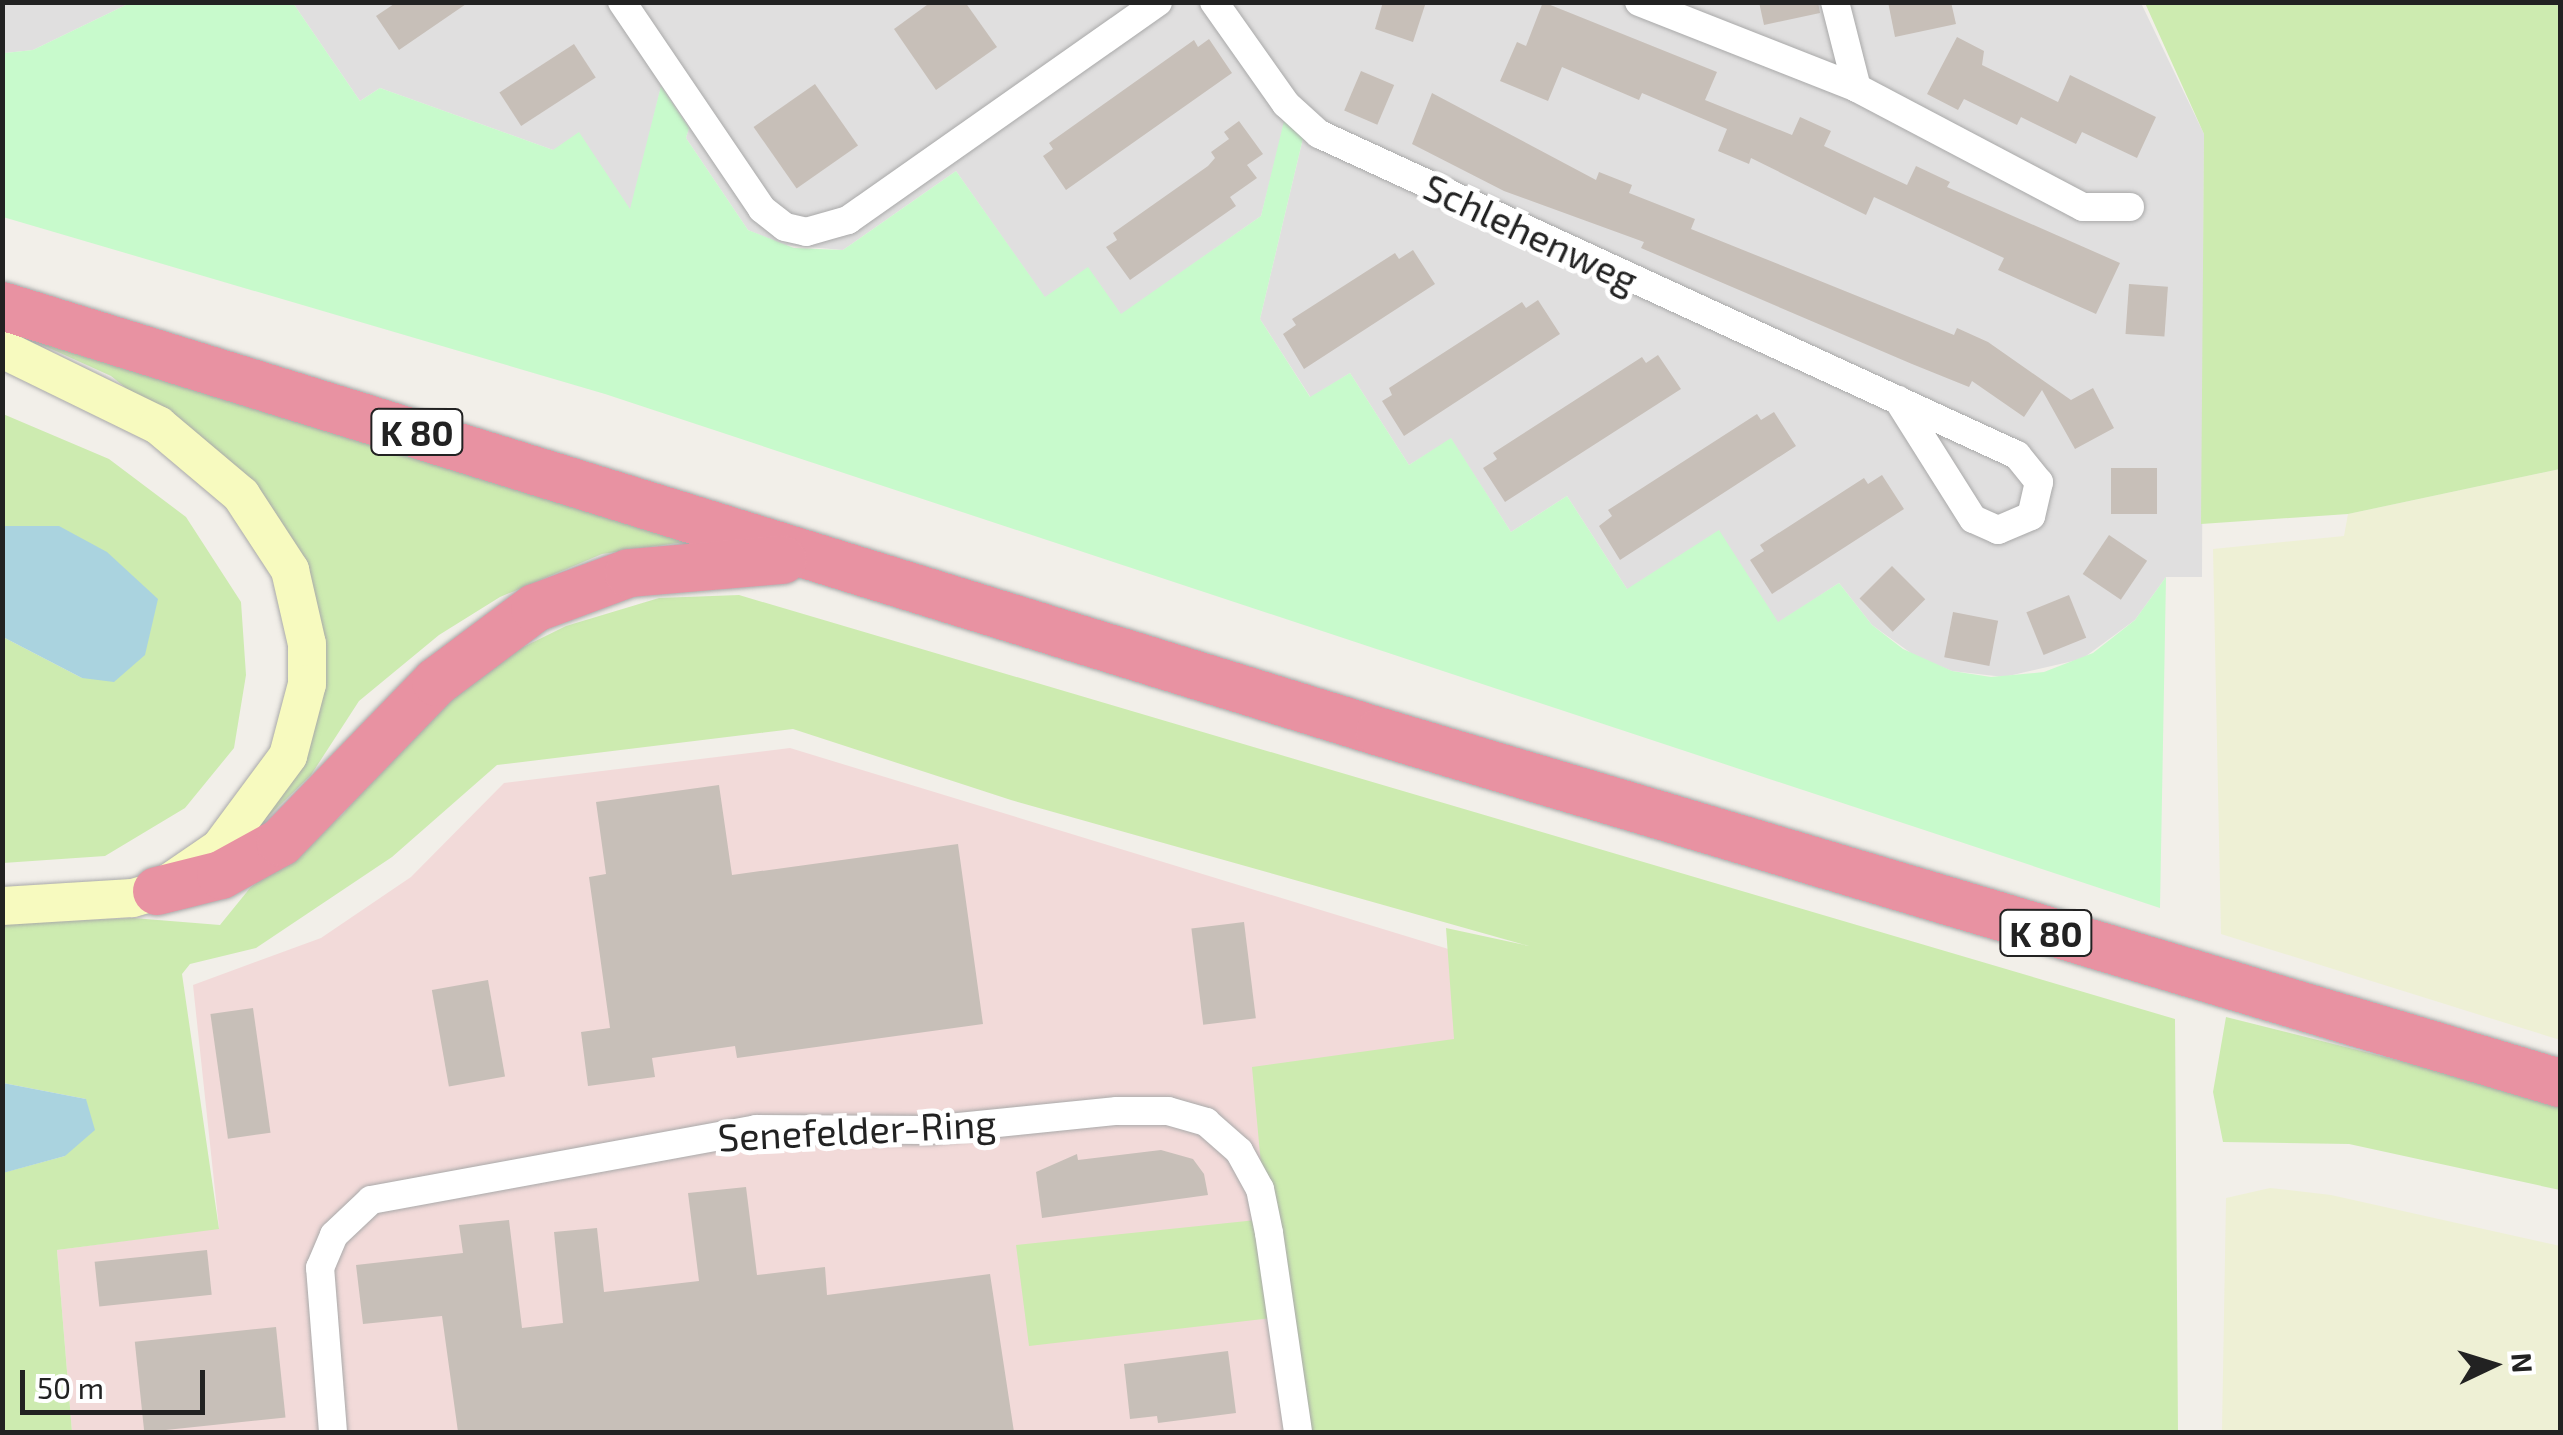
<!DOCTYPE html>
<style>
body{margin:0}
#map{position:relative;width:2563px;height:1435px;overflow:hidden;background:#f2efe9;font-family:"Exo 2",sans-serif}
div>[style]{position:absolute}
.residential>*{inset:0;background:#e0dfdf}
.commercial>*{inset:0;background:#f2dad9}
.farmland>*{inset:0;background:#eef0d5}
.grass>*{inset:0;background:#cdebb0}
.park>*{inset:0;background:#c8facc}
.water>*{inset:0;background:#aad3df}
.building>*{inset:0;background:#c7bfb8;transform-origin:0 0}
.roads{filter:drop-shadow(0 0 2px #a9a9a9) drop-shadow(0 0 2px #a9a9a9)}
.street>*{height:28px;margin:-14px;padding:0 14px;transform-origin:14px;border-radius:14px;background:#fff}
.secondary>*{height:38px;margin:-19px;padding:0 19px;transform-origin:19px;border-radius:19px;background:#f7fabf}
.highway>*{height:48px;margin:-24px;padding:0 24px;transform-origin:24px;border-radius:24px;background:#e892a2}
span{translate:-50% -50%;white-space:nowrap;text-align:center;line-height:1.15;-webkit-text-stroke:10px #fff;paint-order:stroke}
.shield-label span{padding:2px 8px;background:#fff;border:2px solid;border-radius:8px;-webkit-text-stroke-width:0}
.shield-label{font-size:35px;color:#222;font-weight:700}
.street-label{font-size:38px;color:#222}
.frame{position:absolute;inset:0;border:5px solid #222;pointer-events:none}
.north{position:absolute;left:2443px;top:1315px;width:100px;height:100px;-webkit-text-stroke:8px #fff;paint-order:stroke;rotate:86deg;font-size:28px;font-weight:700;line-height:40px;text-align:center;color:#222}
.north::after{content:'';display:block;margin:auto;width:35px;height:45px;background:#222;clip-path:polygon(50% 0,100% 100%,50% 72%,0 100%)}
.scale{position:absolute;left:20px;top:1370px;width:185px;height:45px;box-sizing:border-box;border:5px solid #222;border-top:0;padding-left:12px;font-size:30px;line-height:35px;white-space:nowrap;color:#222;-webkit-text-stroke:8px #fff;paint-order:stroke}
</style>
<div id="map">
<div class="residential">
<div style="clip-path:polygon(3px 3px,130px 3px,33px 50px,5px 53px,3px 60px)"></div>
<div style="clip-path:polygon(293px 3px,2141px 3px,2204px 134px,2202px 577px,2166px 577px,2135px 620px,2082px 659px,2004px 677px,1952px 671px,1915px 656px,1872px 625px,1839px 583px,1778px 623px,1627px 589px,1567px 496px,1511px 532px,1451px 439px,1409px 465px,1350px 373px,1311px 398px,1260px 319px,1304px 134px,1285px 122px,1261px 216px,1121px 315px,1045px 298px,956px 171px,843px 250px,784px 245px,748px 230px,686px 138px,689px 128px,661px 87px,631px 210px,553px 150px,380px 88px,360px 101px)"></div>
</div>
<div class="commercial">
<div style="clip-path:polygon(790px 748px,1550px 980px,1843px 1432px,72px 1432px,57px 1250px,219px 1228px,193px 985px,321px 938px,411px 877px,504px 783px)"></div>
</div>
<div class="farmland">
<div style="clip-path:polygon(2560px 469px,2560px 1040px,2221px 934px,2213px 549px,2344px 536px,2348px 514px)"></div>
<div style="clip-path:polygon(2270px 1188px,2331px 1195px,2560px 1246px,2560px 1432px,2222px 1432px,2226px 1198px)"></div>
</div>
<div class="grass">
<div style="clip-path:polygon(2145px 3px,2560px 3px,2560px 469px,2348px 514px,2201px 524px,2204px 134px)"></div>
<div style="clip-path:polygon(3px 327px,705px 539px,602px 554px,500px 597px,439px 635px,359px 701px,311px 775px,247px 837px,317px 613px,297px 547px,269px 503px,111px 376px)"></div>
<div style="clip-path:polygon(3px 414px,109px 459px,186px 517px,241px 602px,246px 675px,234px 748px,185px 808px,105px 856px,3px 863px,3px 637px,82px 678px,59px 526px,3px 526px)"></div>
<div style="clip-path:polygon(739px 595px,2175px 1019px,2178px 1432px,1298px 1432px,1281px 1317px,1029px 1346px,1016px 1245px,1266px 1219px,1252px 1067px,1454px 1039px,1446px 928px,1529px 946px,1011px 800px,793px 729px,497px 765px,392px 857px,256px 948px,190px 964px,182px 974px,219px 1229px,57px 1250px,72px 1432px,3px 1432px,2px 1173px,65px 1156px,86px 1099px,3px 1083px,3px 924px,133px 918px,220px 925px,250px 888px,342px 815px,456px 680px,566px 626px,659px 598px)"></div>
<div style="clip-path:polygon(2226px 1017px,2560px 1101px,2560px 1190px,2349px 1144px,2223px 1142px,2213px 1092px)"></div>
</div>
<div class="park">
<div style="clip-path:polygon(130px 3px,293px 3px,360px 101px,380px 88px,553px 150px,579px 132px,630px 209px,661px 86px,689px 128px,686px 138px,748px 230px,794px 248px,843px 250px,956px 171px,1045px 297px,1088px 267px,1121px 314px,1261px 216px,1284px 121px,1304px 134px,1260px 319px,1310px 397px,1350px 373px,1409px 465px,1451px 438px,1511px 532px,1567px 496px,1627px 589px,1719px 530px,1778px 622px,1839px 583px,1872px 625px,1903px 649px,1952px 671px,1991px 677px,2044px 672px,2093px 653px,2135px 620px,2166px 577px,2160px 908px,605px 394px,3px 217px,5px 53px,33px 50px)"></div>
</div>
<div class="water">
<div style="clip-path:polygon(3px 526px,59px 526px,107px 552px,158px 599px,145px 655px,114px 682px,82px 678px,3px 637px)"></div>
<div style="clip-path:polygon(3px 1083px,86px 1099px,95px 1130px,65px 1156px,3px 1173px)"></div>
</div>
<div class="building">
<div style="clip-path:polygon(397px 2px,469px 2px,399px 50px,376px 16px)"></div>
<div style="clip-path:polygon(931px 2px,965px 2px,997px 47px,936px 90px,894px 29px)"></div>
<div style="clip-path:polygon(1383px 2px,1426px 2px,1413px 42px,1375px 29px)"></div>
<div style="clip-path:polygon(1543px 2px,1717px 72px,1705px 100px,1792px 135px,1800px 117px,1831px 131px,1824px 146px,1907px 185px,1916px 166px,1950px 182px,1947px 187px,2120px 263px,2096px 314px,1998px 270px,2004px 258px,1874px 197px,1866px 215px,1751px 158px,1749px 164px,1718px 151px,1727px 129px,1642px 93px,1639px 100px,1562px 67px,1548px 101px,1500px 81px,1517px 42px,1526px 46px)"></div>
<div style="clip-path:polygon(1759px 2px,1818px 2px,1820px 13px,1764px 25px)"></div>
<div style="clip-path:polygon(1888px 2px,1951px 2px,1956px 24px,1895px 37px)"></div>
<div style="clip-path:polygon(1957px 37px,1984px 51px,1982px 65px,2058px 102px,2070px 75px,2156px 117px,2137px 158px,2082px 132px,2076px 144px,2021px 117px,2017px 125px,1964px 99px,1958px 110px,1927px 94px)"></div>
<div style="clip-path:polygon(1209px 39px,1232px 73px,1066px 190px,1043px 156px,1053px 149px,1049px 143px,1194px 40px,1198px 47px)"></div>
<div style="left:574px;top:44px;width:40px;height:89px;rotate:57deg"></div>
<div style="left:1361px;top:71px;width:36px;height:43px;rotate:23deg"></div>
<div style="left:815px;top:84px;width:75px;height:75px;rotate:55deg"></div>
<div style="clip-path:polygon(1432px 93px,1596px 180px,1599px 172px,1632px 185px,1629px 193px,1695px 219px,1691px 229px,1954px 335px,1957px 328px,1988px 342px,2071px 400px,2093px 388px,2114px 428px,2075px 449px,2042px 390px,2024px 417px,1972px 381px,1969px 387px,1912px 364px,1641px 248px,1644px 242px,1504px 191px,1412px 144px)"></div>
<div style="clip-path:polygon(1239px 121px,1263px 154px,1247px 165px,1257px 178px,1230px 197px,1236px 206px,1130px 280px,1106px 247px,1117px 240px,1113px 233px,1208px 166px,1215px 158px,1211px 152px,1229px 139px,1224px 132px)"></div>
<div style="clip-path:polygon(1413px 250px,1435px 284px,1304px 369px,1283px 334px,1296px 325px,1292px 319px,1395px 253px,1399px 259px)"></div>
<div style="left:2129px;top:284px;width:39px;height:50px;rotate:4deg"></div>
<div style="clip-path:polygon(1538px 300px,1560px 334px,1404px 436px,1382px 401px,1392px 395px,1389px 388px,1522px 302px,1526px 308px)"></div>
<div style="clip-path:polygon(1658px 355px,1681px 389px,1505px 502px,1483px 468px,1497px 459px,1493px 453px,1642px 357px,1646px 363px)"></div>
<div style="clip-path:polygon(1774px 412px,1796px 446px,1620px 560px,1599px 526px,1612px 516px,1608px 510px,1757px 414px,1761px 420px)"></div>
<div style="left:2111px;top:468px;width:46px;height:46px"></div>
<div style="clip-path:polygon(1882px 475px,1904px 509px,1772px 594px,1750px 560px,1764px 551px,1760px 545px,1864px 478px,1868px 484px)"></div>
<div style="left:2109px;top:535px;width:46px;height:47px;rotate:34deg"></div>
<div style="left:1892px;top:566px;width:47px;height:46px;rotate:45deg"></div>
<div style="left:2069px;top:595px;width:46px;height:46px;rotate:68deg"></div>
<div style="left:1953px;top:612px;width:46px;height:46px;rotate:11deg"></div>
<div style="clip-path:polygon(719px 785px,732px 875px,958px 844px,983px 1024px,737px 1058px,735px 1046px,652px 1058px,655px 1077px,588px 1086px,581px 1032px,610px 1028px,589px 877px,606px 874px,596px 802px)"></div>
<div style="left:1244px;top:922px;width:97px;height:53px;rotate:83deg"></div>
<div style="left:488px;top:980px;width:98px;height:57px;rotate:80deg"></div>
<div style="left:253px;top:1008px;width:126px;height:43px;rotate:82deg"></div>
<div style="clip-path:polygon(1161px 1150px,1193px 1159px,1204px 1174px,1208px 1195px,1042px 1218px,1036px 1172px,1077px 1154px,1078px 1160px)"></div>
<div style="clip-path:polygon(746px 1187px,757px 1275px,825px 1267px,827px 1295px,990px 1274px,1014px 1432px,458px 1432px,442px 1316px,363px 1324px,356px 1265px,463px 1253px,459px 1225px,509px 1220px,522px 1328px,563px 1323px,554px 1232px,597px 1228px,604px 1292px,699px 1281px,688px 1193px)"></div>
<div style="left:207px;top:1250px;width:45px;height:113px;rotate:84deg"></div>
<div style="left:276px;top:1327px;width:91px;height:142px;rotate:84deg"></div>
<div style="clip-path:polygon(1228px 1351px,1236px 1413px,1158px 1423px,1157px 1416px,1130px 1419px,1124px 1364px)"></div>
</div>
<div class="roads">
<div class="street">
<div style="left:622px;top:2px;width:250px;rotate:55.9deg"></div>
<div style="left:762px;top:209px;width:29px;rotate:38deg"></div>
<div style="left:785px;top:227px;width:22px;rotate:13deg"></div>
<div style="left:806px;top:232px;width:44px;rotate:-15.9deg"></div>
<div style="left:848px;top:220px;width:379px;rotate:-35.1deg"></div>
<div style="left:1214px;top:2px;width:125px;rotate:54.8deg"></div>
<div style="left:1286px;top:104px;width:45px;rotate:42.3deg"></div>
<div style="left:1319px;top:134px;width:768px;rotate:24.7deg"></div>
<div style="left:2017px;top:455px;width:35px;rotate:51deg"></div>
<div style="left:2039px;top:482px;width:35px;rotate:103deg"></div>
<div style="left:2031px;top:516px;width:36px;rotate:157deg"></div>
<div style="left:1998px;top:530px;width:27px;rotate:-156deg"></div>
<div style="left:1973px;top:519px;width:141px;rotate:-122.2deg"></div>
<div style="left:1639px;top:2px;width:234px;rotate:21.5deg"></div>
<div style="left:1835px;top:2px;width:89px;rotate:75.7deg"></div>
<div style="left:1857px;top:88px;width:255px;rotate:27.8deg"></div>
<div style="left:2083px;top:207px;width:47px"></div>
<div style="left:333px;top:1432px;width:165px;rotate:-94.5deg"></div>
<div style="left:320px;top:1268px;width:36px;rotate:-67deg"></div>
<div style="left:334px;top:1235px;width:51px;rotate:-43.4deg"></div>
<div style="left:371px;top:1200px;width:391px;rotate:-10.4deg"></div>
<div style="left:756px;top:1129px;width:173px;rotate:0.3deg"></div>
<div style="left:929px;top:1130px;width:189px;rotate:-5.8deg"></div>
<div style="left:1117px;top:1111px;width:51px"></div>
<div style="left:1168px;top:1111px;width:40px;rotate:16deg"></div>
<div style="left:1206px;top:1122px;width:44px;rotate:41.3deg"></div>
<div style="left:1239px;top:1151px;width:43px;rotate:61.1deg"></div>
<div style="left:1260px;top:1189px;width:45px;rotate:78.4deg"></div>
<div style="left:1269px;top:1233px;width:201px;rotate:81.7deg"></div>
</div>
<div class="secondary">
<div style="left:2px;top:349px;width:174px;rotate:26deg"></div>
<div style="left:158px;top:425px;width:109px;rotate:40.1deg"></div>
<div style="left:241px;top:495px;width:90px;rotate:56.8deg"></div>
<div style="left:290px;top:570px;width:76px;rotate:77.1deg"></div>
<div style="left:307px;top:644px;width:40px;rotate:90deg"></div>
<div style="left:307px;top:684px;width:74px;rotate:104.8deg"></div>
<div style="left:288px;top:756px;width:114px;rotate:126.5deg"></div>
<div style="left:220px;top:848px;width:76px;rotate:145.7deg"></div>
<div style="left:157px;top:891px;width:26px;rotate:164deg"></div>
<div style="left:132px;top:898px;width:130px;rotate:176.5deg"></div>
</div>
<div class="highway">
<div style="left:2px;top:306px;width:1442px;rotate:17.18deg"></div>
<div style="left:1380px;top:732px;width:1231px;rotate:16.57deg"></div>
<div style="left:157px;top:891px;width:66px;rotate:-14deg"></div>
<div style="left:221px;top:875px;width:68px;rotate:-28.8deg"></div>
<div style="left:281px;top:842px;width:223px;rotate:-45.9deg"></div>
<div style="left:436px;top:682px;width:124px;rotate:-36.8deg"></div>
<div style="left:535px;top:608px;width:100px;rotate:-20.4deg"></div>
<div style="left:629px;top:573px;width:154px;rotate:-4.9deg"></div>
</div>
</div>
<div class="shield-label">
<span style="left:417px;top:432px">K 80</span>
<span style="left:2046px;top:933px">K 80</span>
</div>
<div class="street-label">
<span style="left:1531px;top:233px;rotate:25deg">Schlehenweg</span>
<span style="left:857px;top:1130px;rotate:-3deg">Senefelder-Ring</span>
</div>
<div class="frame"></div>
<div class="north">N</div>
<div class="scale">50 m</div>
</div>
